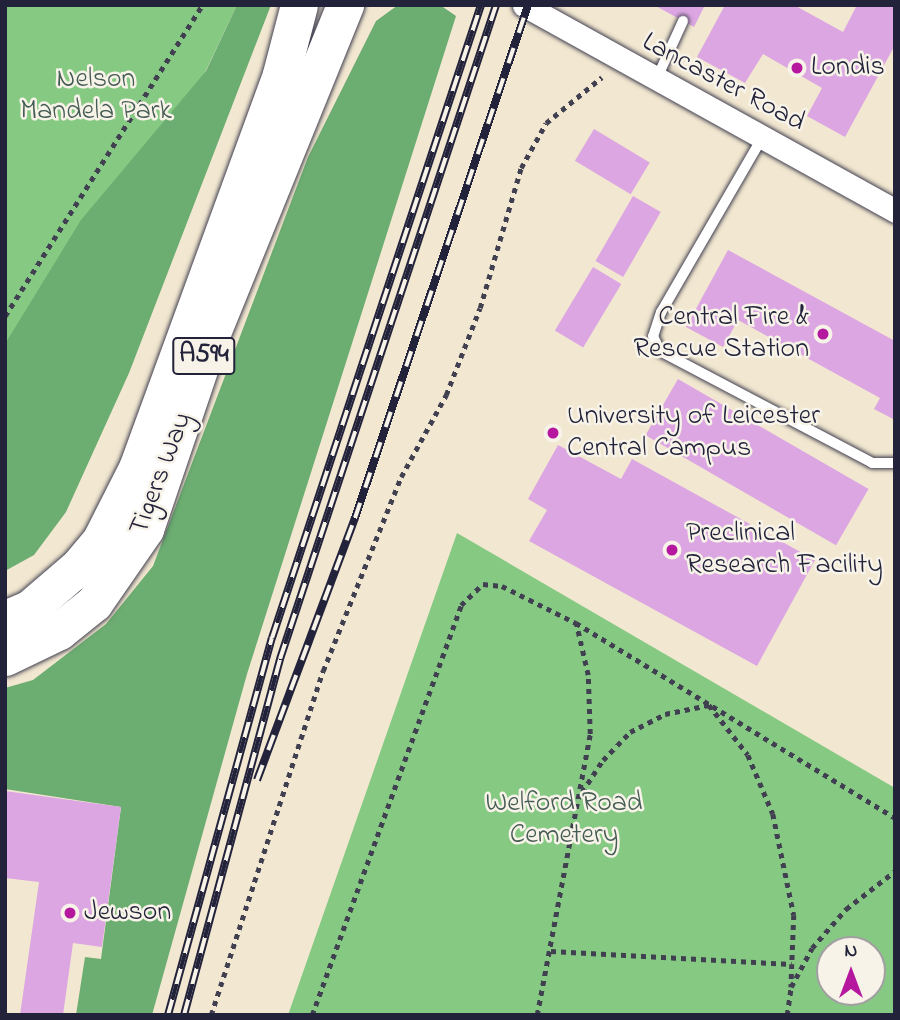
<!DOCTYPE html>
<style>
body{margin:0}
#map{position:relative;width:900px;height:1020px;overflow:hidden;background:#f2e7d0;font-family:"Indie Flower",sans-serif}
div>[style]{position:absolute}
.green>*{inset:0;background:#85c983}
.forest>*{inset:0;background:#6cad71}
.building>*{inset:0;background:#dca6e2;transform-origin:0 0}
.path>*{height:4.5px;margin-top:-2.25px;transform-origin:0;background:repeating-linear-gradient(90deg,#414051 0 5px,transparent 0 10px)}
.roads{filter:drop-shadow(0 0 2px #414051) drop-shadow(0 0 2px #414051)}
.service>*{height:10px;margin:-5px;padding:0 5px;transform-origin:5px;border-radius:5px;background:#fff}
.minor>*{height:23px;margin:-11.5px;padding:0 11.5px;transform-origin:11.5px;border-radius:11.5px;background:#fff}
.primary>*{height:37px;margin:-18.5px;padding:0 18.5px;transform-origin:18.5px;border-radius:18.5px;background:#fff}
.rail>*{height:8px;margin-top:-4px;transform-origin:0;background:repeating-linear-gradient(90deg,#f7f3e8 0 16px,#22223b 0 32px);box-sizing:border-box;border-block:2px solid #22223b}
.dots>*{width:19px;height:19px;translate:-50% -50%;box-sizing:border-box;border:4px solid #f7f3e8;border-radius:50%}
span{translate:-50% -50%;white-space:nowrap;text-align:center;line-height:1.15;-webkit-text-stroke:5px #f7f3e8;paint-order:stroke}
.shield-label span{padding:2px 5px;background:#f7f3e8;border:2px solid;border-radius:5px;-webkit-text-stroke-width:0}
.shield-label{font-size:26px;color:#22223b;font-weight:700}
.poi-label{font-size:28px;color:#22223b}
.left{translate:0 -50%;text-align:left}
.right{translate:-100% -50%;text-align:right}
.park-label{font-size:28px;color:#455c54}
.street-label{font-size:28px;color:#22223b}
.frame{position:absolute;inset:0;border:7px solid #22223b;pointer-events:none}
.north{position:absolute;left:816px;top:936px;width:70px;height:70px;box-sizing:border-box;background:#f7f3e8;border:2px solid #a29fa3;border-radius:50%;rotate:0deg;font-size:19px;font-weight:700;line-height:28px;text-align:center;color:#22223b}
.north::after{content:'';display:block;margin:auto;width:24px;height:32px;background:#b5179e;clip-path:polygon(50% 0,100% 100%,50% 72%,0 100%)}
</style>
<div id="map">
<div class="green">
<div style="clip-path:polygon(5px 5px,237px 5px,5px 493px)"></div>
<div style="clip-path:polygon(evenodd,457px 533px,895px 788px,895px 1015px,288px 1015px,457px 533px,830px 950px,872px 950px,872px 992px,830px 992px,830px 950px)"></div>
</div>
<div class="forest">
<div style="clip-path:polygon(237px 5px,271px 5px,129px 373px,66px 512px,34px 555px,5px 571px,5px 344px,81px 220px,206px 71px)"></div>
<div style="clip-path:polygon(398px 5px,440px 5px,456px 16px,247px 674px,152px 1015px,76px 1015px,85px 957px,101px 959px,121px 807px,5px 789px,5px 688px,33px 680px,106px 624px,153px 566px,308px 157px,376px 21px)"></div>
</div>
<div class="building">
<div style="clip-path:polygon(654px 5px,705px 5px,694px 27px)"></div>
<div style="clip-path:polygon(725px 5px,794px 5px,843px 32px,857px 5px,895px 5px,895px 45px,845px 137px,807px 116px,822px 88px,763px 54px,745px 83px,697px 57px)"></div>
<div style="left:594px;top:129px;width:65px;height:37px;rotate:31deg"></div>
<div style="left:633px;top:196px;width:32px;height:75px;rotate:30deg"></div>
<div style="clip-path:polygon(728px 250px,895px 341px,895px 420px,874px 409px,880px 398px,738px 320px,723px 347px,686px 327px)"></div>
<div style="left:593px;top:267px;width:33px;height:74px;rotate:31deg"></div>
<div style="left:678px;top:379px;width:220px;height:65px;rotate:30deg"></div>
<div style="clip-path:polygon(558px 445px,621px 479px,632px 459px,815px 560px,757px 666px,529px 541px,547px 510px,528px 499px)"></div>
<div style="clip-path:polygon(5px 791px,121px 807px,102px 947px,73px 943px,63px 1015px,20px 1015px,39px 882px,5px 878px)"></div>
</div>
<div class="path">
<div style="left:5px;top:316px;width:368px;rotate:-57.6deg"></div>
<div style="left:582px;top:792px;width:38px;rotate:-57deg"></div>
<div style="left:603px;top:760px;width:39px;rotate:-46deg"></div>
<div style="left:630px;top:732px;width:39px;rotate:-27deg"></div>
<div style="left:665px;top:714px;width:45px;rotate:-11.6deg"></div>
<div style="left:709px;top:705px;width:63px;rotate:52deg"></div>
<div style="left:748px;top:755px;width:64px;rotate:67deg"></div>
<div style="left:773px;top:814px;width:103px;rotate:78.3deg"></div>
<div style="left:794px;top:915px;width:49px;rotate:92.3deg"></div>
<div style="left:551px;top:951px;width:241px;rotate:3.1deg"></div>
<div style="left:792px;top:964px;width:23px;rotate:92deg"></div>
<div style="left:211px;top:1015px;width:362px;rotate:-72deg"></div>
<div style="left:323px;top:671px;width:209px;rotate:-68.1deg"></div>
<div style="left:401px;top:477px;width:94px;rotate:-61.2deg"></div>
<div style="left:446px;top:395px;width:93px;rotate:-68.7deg"></div>
<div style="left:480px;top:308px;width:146px;rotate:-73.7deg"></div>
<div style="left:521px;top:168px;width:51px;rotate:-60.9deg"></div>
<div style="left:546px;top:123px;width:72px;rotate:-39.4deg"></div>
<div style="left:312px;top:1015px;width:436px;rotate:-70deg"></div>
<div style="left:461px;top:605px;width:30px;rotate:-44deg"></div>
<div style="left:483px;top:584px;width:19px;rotate:6deg"></div>
<div style="left:502px;top:586px;width:83px;rotate:26.6deg"></div>
<div style="left:576px;top:623px;width:374px;rotate:31.4deg"></div>
<div style="left:537px;top:1015px;width:286px;rotate:-79.3deg"></div>
<div style="left:590px;top:734px;width:59px;rotate:-91.9deg"></div>
<div style="left:588px;top:675px;width:53px;rotate:-103deg"></div>
<div style="left:787px;top:1015px;width:28px;rotate:-82deg"></div>
<div style="left:791px;top:987px;width:44px;rotate:-61.7deg"></div>
<div style="left:812px;top:948px;width:52px;rotate:-48.9deg"></div>
<div style="left:846px;top:909px;width:62px;rotate:-37.8deg"></div>
</div>
<div class="roads">
<div class="service">
<div style="left:656px;top:80px;width:65px;rotate:-65.4deg"></div>
<div style="left:762px;top:138px;width:201px;rotate:120.1deg"></div>
<div style="left:661px;top:312px;width:25px;rotate:108deg"></div>
<div style="left:653px;top:336px;width:17px;rotate:65deg"></div>
<div style="left:660px;top:351px;width:240px;rotate:27.8deg"></div>
<div style="left:872px;top:463px;width:23px"></div>
</div>
<div class="minor">
<div style="left:524px;top:5px;width:424px;rotate:29deg"></div>
</div>
<div class="primary">
<div style="left:5px;top:619px;width:26px;rotate:-23deg"></div>
<div style="left:29px;top:609px;width:66px;rotate:-40.7deg"></div>
<div style="left:79px;top:566px;width:33px;rotate:-50deg"></div>
<div style="left:100px;top:541px;width:82px;rotate:-63.1deg"></div>
<div style="left:137px;top:468px;width:419px;rotate:-69.9deg"></div>
<div style="left:281px;top:74px;width:71px;rotate:-75.4deg"></div>
<div style="left:5px;top:657px;width:60px;rotate:-25.7deg"></div>
<div style="left:59px;top:631px;width:45px;rotate:-38.7deg"></div>
<div style="left:94px;top:603px;width:90px;rotate:-55.4deg"></div>
<div style="left:145px;top:529px;width:200px;rotate:-71.3deg"></div>
<div style="left:209px;top:340px;width:362px;rotate:-67.9deg"></div>
</div>
</div>
<div class="rail">
<div style="left:257px;top:780px;width:280px;rotate:-69.5deg"></div>
<div style="left:355px;top:518px;width:541px;rotate:-71.36deg"></div>
<div style="left:168px;top:1015px;width:391px;rotate:-74.6deg"></div>
<div style="left:272px;top:638px;width:667px;rotate:-71.73deg"></div>
<div style="left:184px;top:1015px;width:369px;rotate:-74.9deg"></div>
<div style="left:280px;top:659px;width:689px;rotate:-71.72deg"></div>
</div>
<div class="dots">
<div style="left:797px;top:68px;background:#b5179e"></div>
<div style="left:823px;top:334px;background:#b5179e"></div>
<div style="left:553px;top:433px;background:#b5179e"></div>
<div style="left:672px;top:550px;background:#b5179e"></div>
<div style="left:70px;top:913px;background:#b5179e"></div>
</div>
<div class="shield-label">
<span style="left:204px;top:356px">A594</span>
</div>
<div class="poi-label">
<span class="left" style="left:811px;top:68px">Londis</span>
<span class="right" style="left:809px;top:334px">Central Fire &amp;<br>Rescue Station</span>
<span class="left" style="left:567px;top:433px">University of Leicester<br>Central Campus</span>
<span class="left" style="left:686px;top:550px">Preclinical<br>Research Facility</span>
<span class="left" style="left:84px;top:913px">Jewson</span>
</div>
<div class="park-label">
<span style="left:96px;top:96px">Nelson<br>Mandela Park</span>
<span style="left:564px;top:820px">Welford Road<br>Cemetery</span>
</div>
<div class="street-label">
<span style="left:723px;top:83px;rotate:28deg">Lancaster Road</span>
<span style="left:162px;top:474px;rotate:-69deg">Tigers Way</span>
</div>
<div class="frame"></div>
<div class="north">N</div>
</div>
